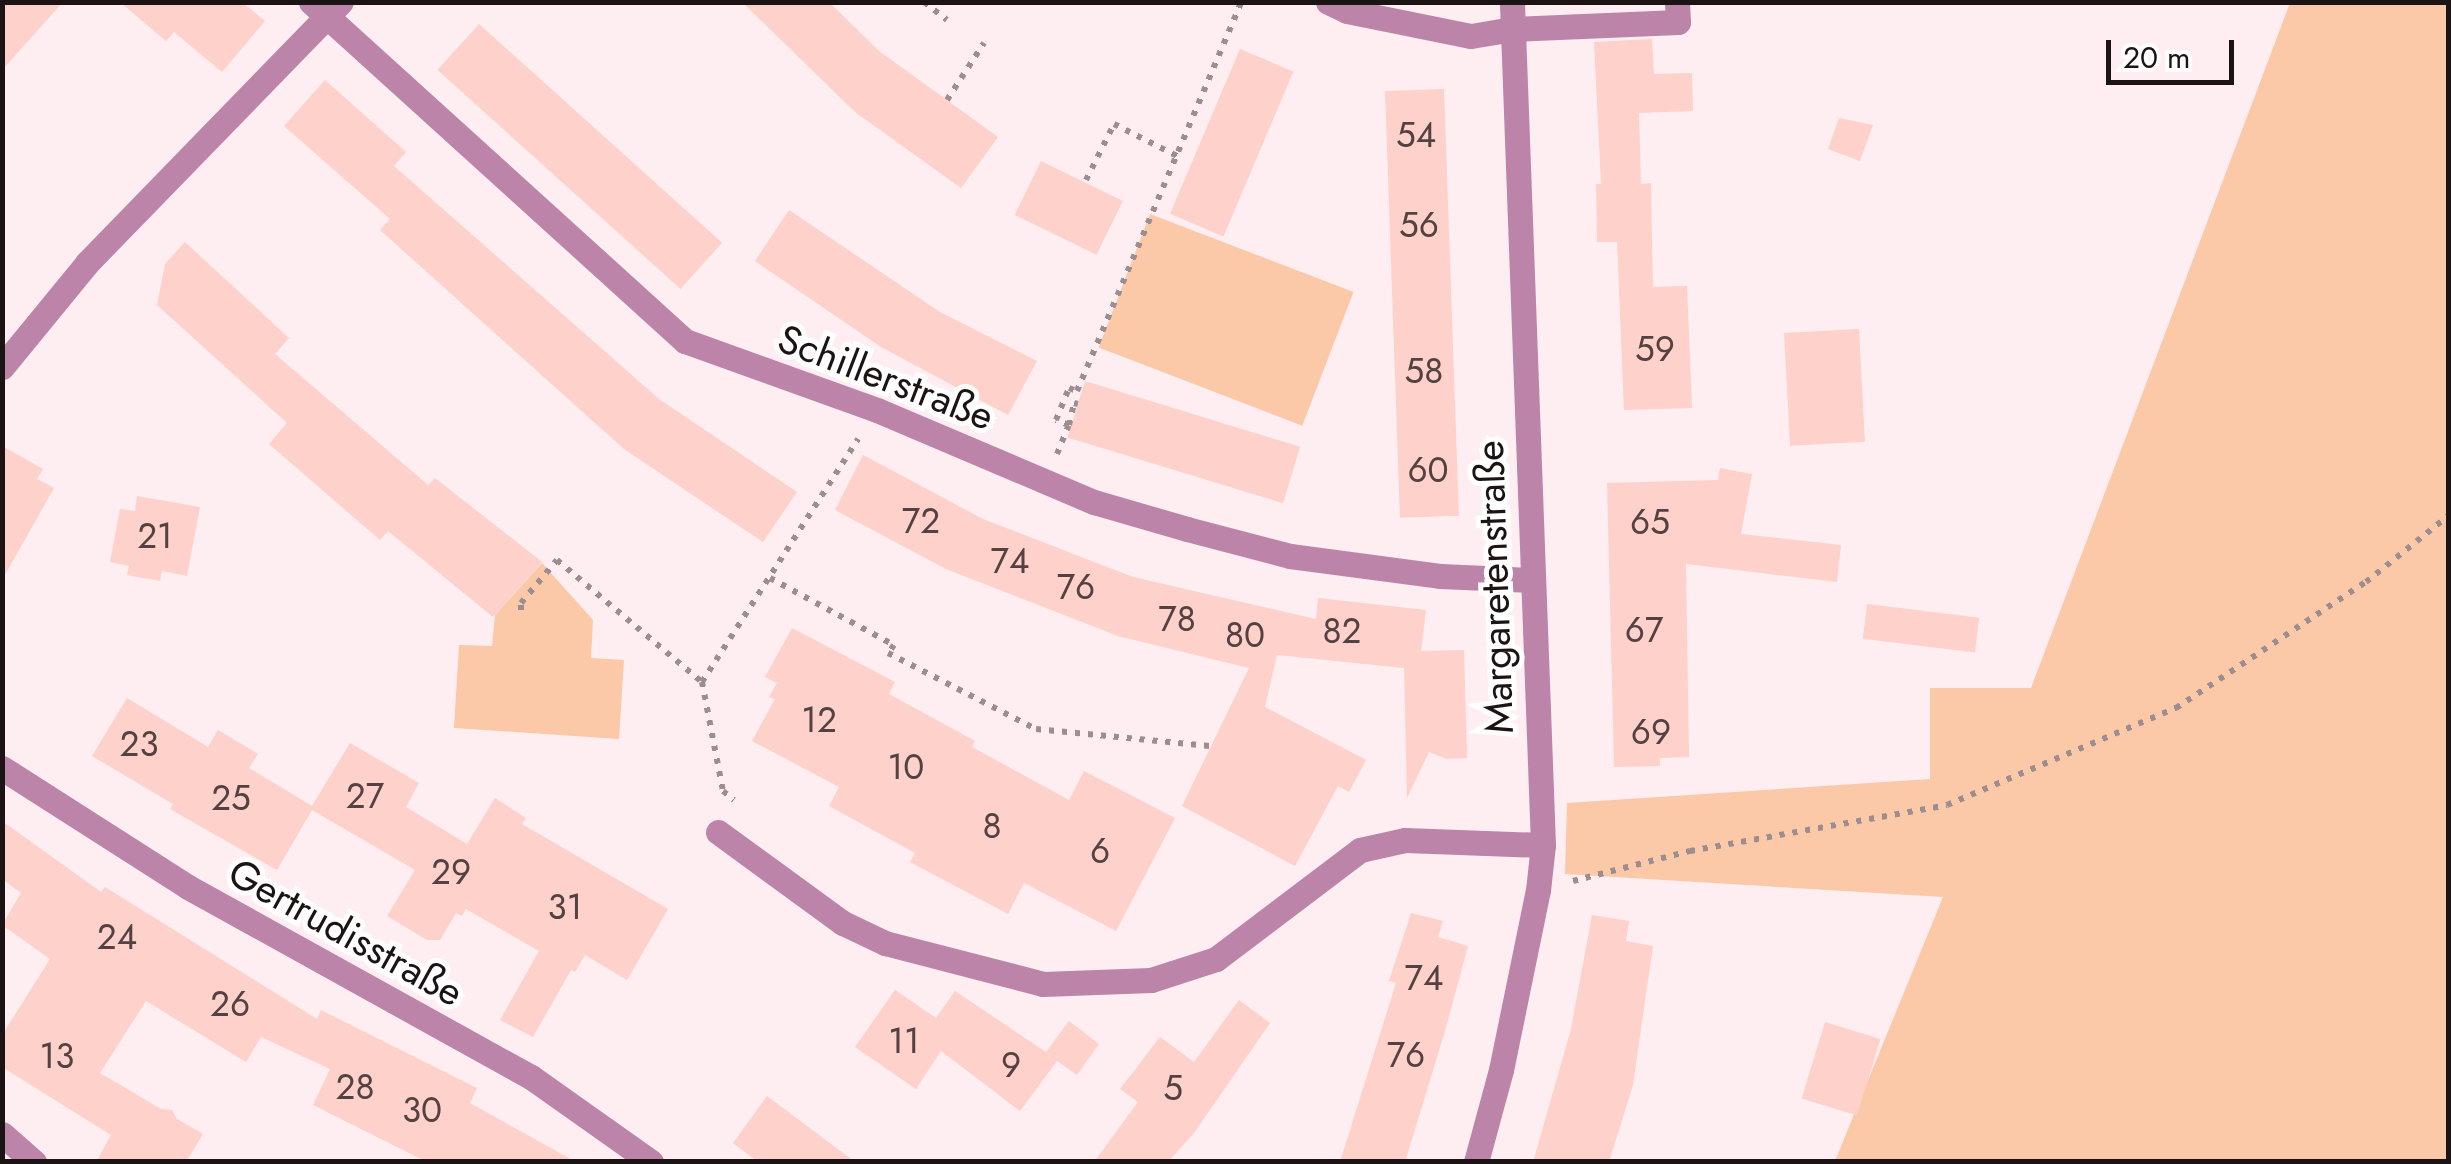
<!DOCTYPE html>
<meta charset="utf-8">
<style>
body{margin:0}
#map{position:relative;width:2451px;height:1164px;overflow:hidden;background:#feedf1;font-family:Jost,sans-serif}
div>[style]{position:absolute}
.green>*{inset:0;background:#fbc8a8;transform-origin:0 0}
.building>*{inset:0;background:#fed1ca;transform-origin:0 0}
.path>*{height:6px;margin-top:-3px;transform-origin:0;background:repeating-linear-gradient(90deg,#9b8d90 0 5px,transparent 0 13px)}
.minor>*{height:25px;margin:-12.5px;padding:0 12.5px;transform-origin:12.5px;border-radius:12.5px;background:#bd84a9}
span{translate:-50% -50%;white-space:nowrap;text-align:center;line-height:1.15;-webkit-text-stroke:10px #fff;paint-order:stroke}
.number-label{font-size:35px;color:#544242}
.number-label span{-webkit-text-stroke-width:0}
.street-label{font-size:40px;color:#1c1315}
.frame{position:absolute;inset:0;border:5px solid #1c1315;pointer-events:none}
.scale{position:absolute;left:2106px;top:40px;width:128px;height:45px;box-sizing:border-box;border:5px solid #1c1315;border-top:0;padding-left:12px;font-size:30px;line-height:35px;white-space:nowrap;color:#1c1315;-webkit-text-stroke:8px #fff;paint-order:stroke}
</style>
<div id="map">
<div class="green">
<div style="clip-path:polygon(2290px 3px,2448px 3px,2448px 1161px,1835px 1161px,1943px 897px,1565px 874px,1567px 803px,1930px 779px,1930px 688px,2031px 688px)"></div>
<div style="left:1150px;top:214px;width:218px;height:143px;rotate:21deg"></div>
<div style="clip-path:polygon(542px 563px,593px 620px,591px 658px,624px 660px,619px 739px,454px 728px,459px 645px,492px 646px,495px 615px)"></div>
</div>
<div class="building">
<div style="clip-path:polygon(2px 2px,63px 2px,2px 70px)"></div>
<div style="clip-path:polygon(120px 2px,242px 2px,265px 21px,222px 72px,174px 32px,166px 41px)"></div>
<div style="clip-path:polygon(742px 2px,829px 2px,879px 51px,998px 137px,961px 188px,855px 112px)"></div>
<div style="left:479px;top:24px;width:327px;height:62px;rotate:42deg"></div>
<div style="clip-path:polygon(1652px 39px,1654px 74px,1692px 73px,1693px 111px,1639px 113px,1641px 184px,1651px 183px,1653px 287px,1687px 286px,1692px 408px,1624px 410px,1617px 242px,1597px 242px,1596px 184px,1601px 184px,1594px 42px)"></div>
<div style="left:1240px;top:49px;width:58px;height:179px;rotate:23deg"></div>
<div style="clip-path:polygon(325px 80px,406px 152px,394px 166px,659px 399px,797px 492px,763px 542px,624px 449px,380px 230px,390px 219px,284px 126px)"></div>
<div style="left:1444px;top:89px;width:427px;height:59px;rotate:88deg"></div>
<div style="clip-path:polygon(1839px 118px,1873px 125px,1860px 161px,1828px 149px)"></div>
<div style="left:1041px;top:161px;width:91px;height:60px;rotate:26deg"></div>
<div style="clip-path:polygon(789px 210px,940px 312px,1037px 361px,1008px 415px,881px 347px,755px 261px)"></div>
<div style="clip-path:polygon(185px 242px,289px 338px,275px 354px,428px 485px,435px 478px,542px 562px,493px 617px,388px 531px,380px 540px,269px 444px,287px 423px,157px 305px,165px 264px)"></div>
<div style="left:1859px;top:329px;width:113px;height:75px;rotate:87deg"></div>
<div style="left:1085px;top:381px;width:225px;height:59px;rotate:17deg"></div>
<div style="clip-path:polygon(2px 446px,43px 469px,37px 479px,54px 488px,2px 580px)"></div>
<div style="clip-path:polygon(863px 455px,983px 519px,1133px 577px,1316px 619px,1318px 598px,1426px 610px,1421px 651px,1464px 650px,1467px 758px,1447px 759px,1429px 752px,1407px 798px,1404px 668px,1277px 655px,1265px 707px,1366px 760px,1349px 792px,1338px 786px,1295px 866px,1182px 806px,1249px 668px,1118px 636px,946px 569px,835px 510px)"></div>
<div style="clip-path:polygon(1720px 468px,1752px 474px,1741px 534px,1841px 545px,1837px 582px,1686px 564px,1689px 757px,1660px 758px,1660px 766px,1614px 767px,1607px 483px,1718px 480px)"></div>
<div style="clip-path:polygon(137px 496px,200px 507px,187px 576px,162px 571px,160px 581px,127px 575px,129px 566px,110px 562px,120px 509px,135px 511px)"></div>
<div style="left:1867px;top:604px;width:113px;height:35px;rotate:7deg"></div>
<div style="clip-path:polygon(792px 628px,895px 682px,889px 694px,975px 741px,972px 747px,1069px 800px,1084px 771px,1175px 818px,1116px 931px,1024px 883px,1008px 914px,910px 862px,915px 853px,829px 806px,839px 787px,752px 741px,775px 699px,769px 697px,777px 683px,765px 677px)"></div>
<div style="clip-path:polygon(127px 698px,208px 747px,218px 730px,258px 754px,249px 768px,312px 806px,350px 743px,419px 783px,406px 807px,467px 844px,495px 798px,526px 818px,522px 824px,668px 909px,627px 980px,585px 955px,575px 972px,571px 970px,533px 1037px,500px 1020px,539px 951px,466px 909px,462px 916px,456px 913px,440px 940px,427px 940px,387px 916px,415px 870px,312px 810px,277px 870px,170px 809px,173px 804px,92px 756px)"></div>
<div style="clip-path:polygon(2px 821px,101px 892px,105px 887px,317px 1019px,321px 1010px,477px 1088px,470px 1103px,576px 1162px,427px 1162px,313px 1105px,330px 1069px,261px 1037px,246px 1062px,146px 1001px,100px 1073px,161px 1109px,172px 1110px,177px 1119px,203px 1134px,186px 1162px,96px 1162px,111px 1135px,2px 1067px,2px 1035px,50px 959px,2px 925px,21px 893px,2px 879px)"></div>
<div style="clip-path:polygon(1411px 913px,1443px 921px,1438px 937px,1468px 946px,1445px 1031px,1405px 1162px,1340px 1162px,1396px 983px,1389px 981px)"></div>
<div style="clip-path:polygon(1592px 915px,1629px 921px,1626px 941px,1653px 946px,1633px 1085px,1609px 1162px,1533px 1162px,1571px 1029px)"></div>
<div style="clip-path:polygon(895px 990px,936px 1018px,955px 991px,1046px 1052px,1069px 1021px,1099px 1044px,1077px 1075px,1057px 1061px,1020px 1111px,941px 1051px,916px 1089px,855px 1047px)"></div>
<div style="clip-path:polygon(1239px 1000px,1270px 1023px,1194px 1133px,1168px 1162px,1094px 1162px,1138px 1102px,1120px 1089px,1160px 1037px,1194px 1062px)"></div>
<div style="left:1825px;top:1022px;width:58px;height:80px;rotate:17deg"></div>
<div style="clip-path:polygon(767px 1096px,855px 1162px,758px 1162px,733px 1143px)"></div>
</div>
<div class="path">
<div style="left:924px;top:2px;width:29px;rotate:38deg"></div>
<div style="left:947px;top:100px;width:68px;rotate:-57deg"></div>
<div style="left:1086px;top:180px;width:63px;rotate:-63.4deg"></div>
<div style="left:1114px;top:124px;width:71px;rotate:26.9deg"></div>
<div style="left:1069px;top:425px;width:23px;rotate:-77deg"></div>
<div style="left:1074px;top:403px;width:4px;rotate:14deg"></div>
<div style="left:1057px;top:454px;width:31px;rotate:-68deg"></div>
<div style="left:1069px;top:425px;width:14px;rotate:-159deg"></div>
<div style="left:1056px;top:420px;width:35px;rotate:-68deg"></div>
<div style="left:1069px;top:388px;width:9px;rotate:21deg"></div>
<div style="left:1077px;top:391px;width:422px;rotate:-67.1deg"></div>
<div style="left:770px;top:578px;width:141px;rotate:28.4deg"></div>
<div style="left:894px;top:645px;width:10px;rotate:127deg"></div>
<div style="left:888px;top:653px;width:166px;rotate:27.2deg"></div>
<div style="left:1036px;top:729px;width:174px;rotate:5.6deg"></div>
<div style="left:521px;top:610px;width:7px;rotate:-90deg"></div>
<div style="left:521px;top:603px;width:56px;rotate:-50.1deg"></div>
<div style="left:557px;top:560px;width:189px;rotate:40.1deg"></div>
<div style="left:702px;top:682px;width:111px;rotate:79.1deg"></div>
<div style="left:723px;top:791px;width:14px;rotate:39deg"></div>
<div style="left:702px;top:682px;width:289px;rotate:-57.3deg"></div>
<div style="left:1573px;top:881px;width:121px;rotate:-14.4deg"></div>
<div style="left:1690px;top:851px;width:261px;rotate:-10.1deg"></div>
<div style="left:1947px;top:805px;width:249px;rotate:-23deg"></div>
<div style="left:2176px;top:708px;width:228px;rotate:-33.6deg"></div>
<div style="left:2366px;top:582px;width:105px;rotate:-38.8deg"></div>
</div>
<div class="minor">
<div style="left:311px;top:2px;width:505px;rotate:42.19deg"></div>
<div style="left:685px;top:341px;width:204px;rotate:19.8deg"></div>
<div style="left:877px;top:410px;width:236px;rotate:23deg"></div>
<div style="left:1094px;top:502px;width:97px;rotate:16.2deg"></div>
<div style="left:1187px;top:529px;width:106px;rotate:14.7deg"></div>
<div style="left:1290px;top:556px;width:151px;rotate:7.6deg"></div>
<div style="left:1440px;top:576px;width:90px;rotate:2.5deg"></div>
<div style="left:1328px;top:2px;width:21px;rotate:25deg"></div>
<div style="left:1347px;top:11px;width:126px;rotate:11.4deg"></div>
<div style="left:1471px;top:36px;width:43px;rotate:-9.5deg"></div>
<div style="left:1513px;top:29px;width:165px;rotate:-2.4deg"></div>
<div style="left:1678px;top:22px;width:20px;rotate:-93deg"></div>
<div style="left:2px;top:367px;width:134px;rotate:-50.7deg"></div>
<div style="left:87px;top:263px;width:364px;rotate:-45.8deg"></div>
<div style="left:2px;top:768px;width:221px;rotate:32.6deg"></div>
<div style="left:188px;top:887px;width:392px;rotate:29deg"></div>
<div style="left:531px;top:1077px;width:147px;rotate:35.3deg"></div>
<div style="left:718px;top:832px;width:155px;rotate:36.1deg"></div>
<div style="left:843px;top:923px;width:47px;rotate:25.5deg"></div>
<div style="left:885px;top:943px;width:163px;rotate:14.5deg"></div>
<div style="left:1043px;top:984px;width:108px;rotate:-2.1deg"></div>
<div style="left:1151px;top:980px;width:68px;rotate:-17.9deg"></div>
<div style="left:1216px;top:959px;width:181px;rotate:-37.1deg"></div>
<div style="left:1360px;top:850px;width:46px;rotate:-12.5deg"></div>
<div style="left:1405px;top:840px;width:138px;rotate:2.1deg"></div>
<div style="left:2px;top:1134px;width:43px;rotate:41.2deg"></div>
<div style="left:1476px;top:1162px;width:95px;rotate:-74.8deg"></div>
<div style="left:1501px;top:1070px;width:184px;rotate:-78.4deg"></div>
<div style="left:1538px;top:890px;width:45px;rotate:-83.7deg"></div>
<div style="left:1543px;top:845px;width:844px;rotate:-92.11deg"></div>
</div>
<div class="number-label">
<span style="left:1416px;top:135px">54</span>
<span style="left:1419px;top:225px">56</span>
<span style="left:1655px;top:349px">59</span>
<span style="left:1424px;top:371px">58</span>
<span style="left:1428px;top:470px">60</span>
<span style="left:921px;top:521px">72</span>
<span style="left:1650px;top:522px">65</span>
<span style="left:155px;top:536px">21</span>
<span style="left:1010px;top:561px">74</span>
<span style="left:1076px;top:587px">76</span>
<span style="left:1177px;top:619px">78</span>
<span style="left:1644px;top:630px">67</span>
<span style="left:1342px;top:631px">82</span>
<span style="left:1245px;top:635px">80</span>
<span style="left:819px;top:720px">12</span>
<span style="left:1651px;top:732px">69</span>
<span style="left:139px;top:744px">23</span>
<span style="left:906px;top:767px">10</span>
<span style="left:365px;top:796px">27</span>
<span style="left:231px;top:798px">25</span>
<span style="left:992px;top:826px">8</span>
<span style="left:1100px;top:851px">6</span>
<span style="left:451px;top:872px">29</span>
<span style="left:565px;top:907px">31</span>
<span style="left:117px;top:937px">24</span>
<span style="left:1424px;top:978px">74</span>
<span style="left:230px;top:1004px">26</span>
<span style="left:904px;top:1041px">11</span>
<span style="left:1406px;top:1055px">76</span>
<span style="left:57px;top:1056px">13</span>
<span style="left:1011px;top:1065px">9</span>
<span style="left:355px;top:1087px">28</span>
<span style="left:1173px;top:1088px">5</span>
<span style="left:422px;top:1110px">30</span>
</div>
<div class="street-label">
<span style="left:886px;top:377px;rotate:21deg">Schillerstraße</span>
<span style="left:1494px;top:587px;rotate:-92deg">Margaretenstraße</span>
<span style="left:346px;top:932px;rotate:29deg">Gertrudisstraße</span>
</div>
<div class="frame"></div>
<div class="scale">20 m</div>
</div>
